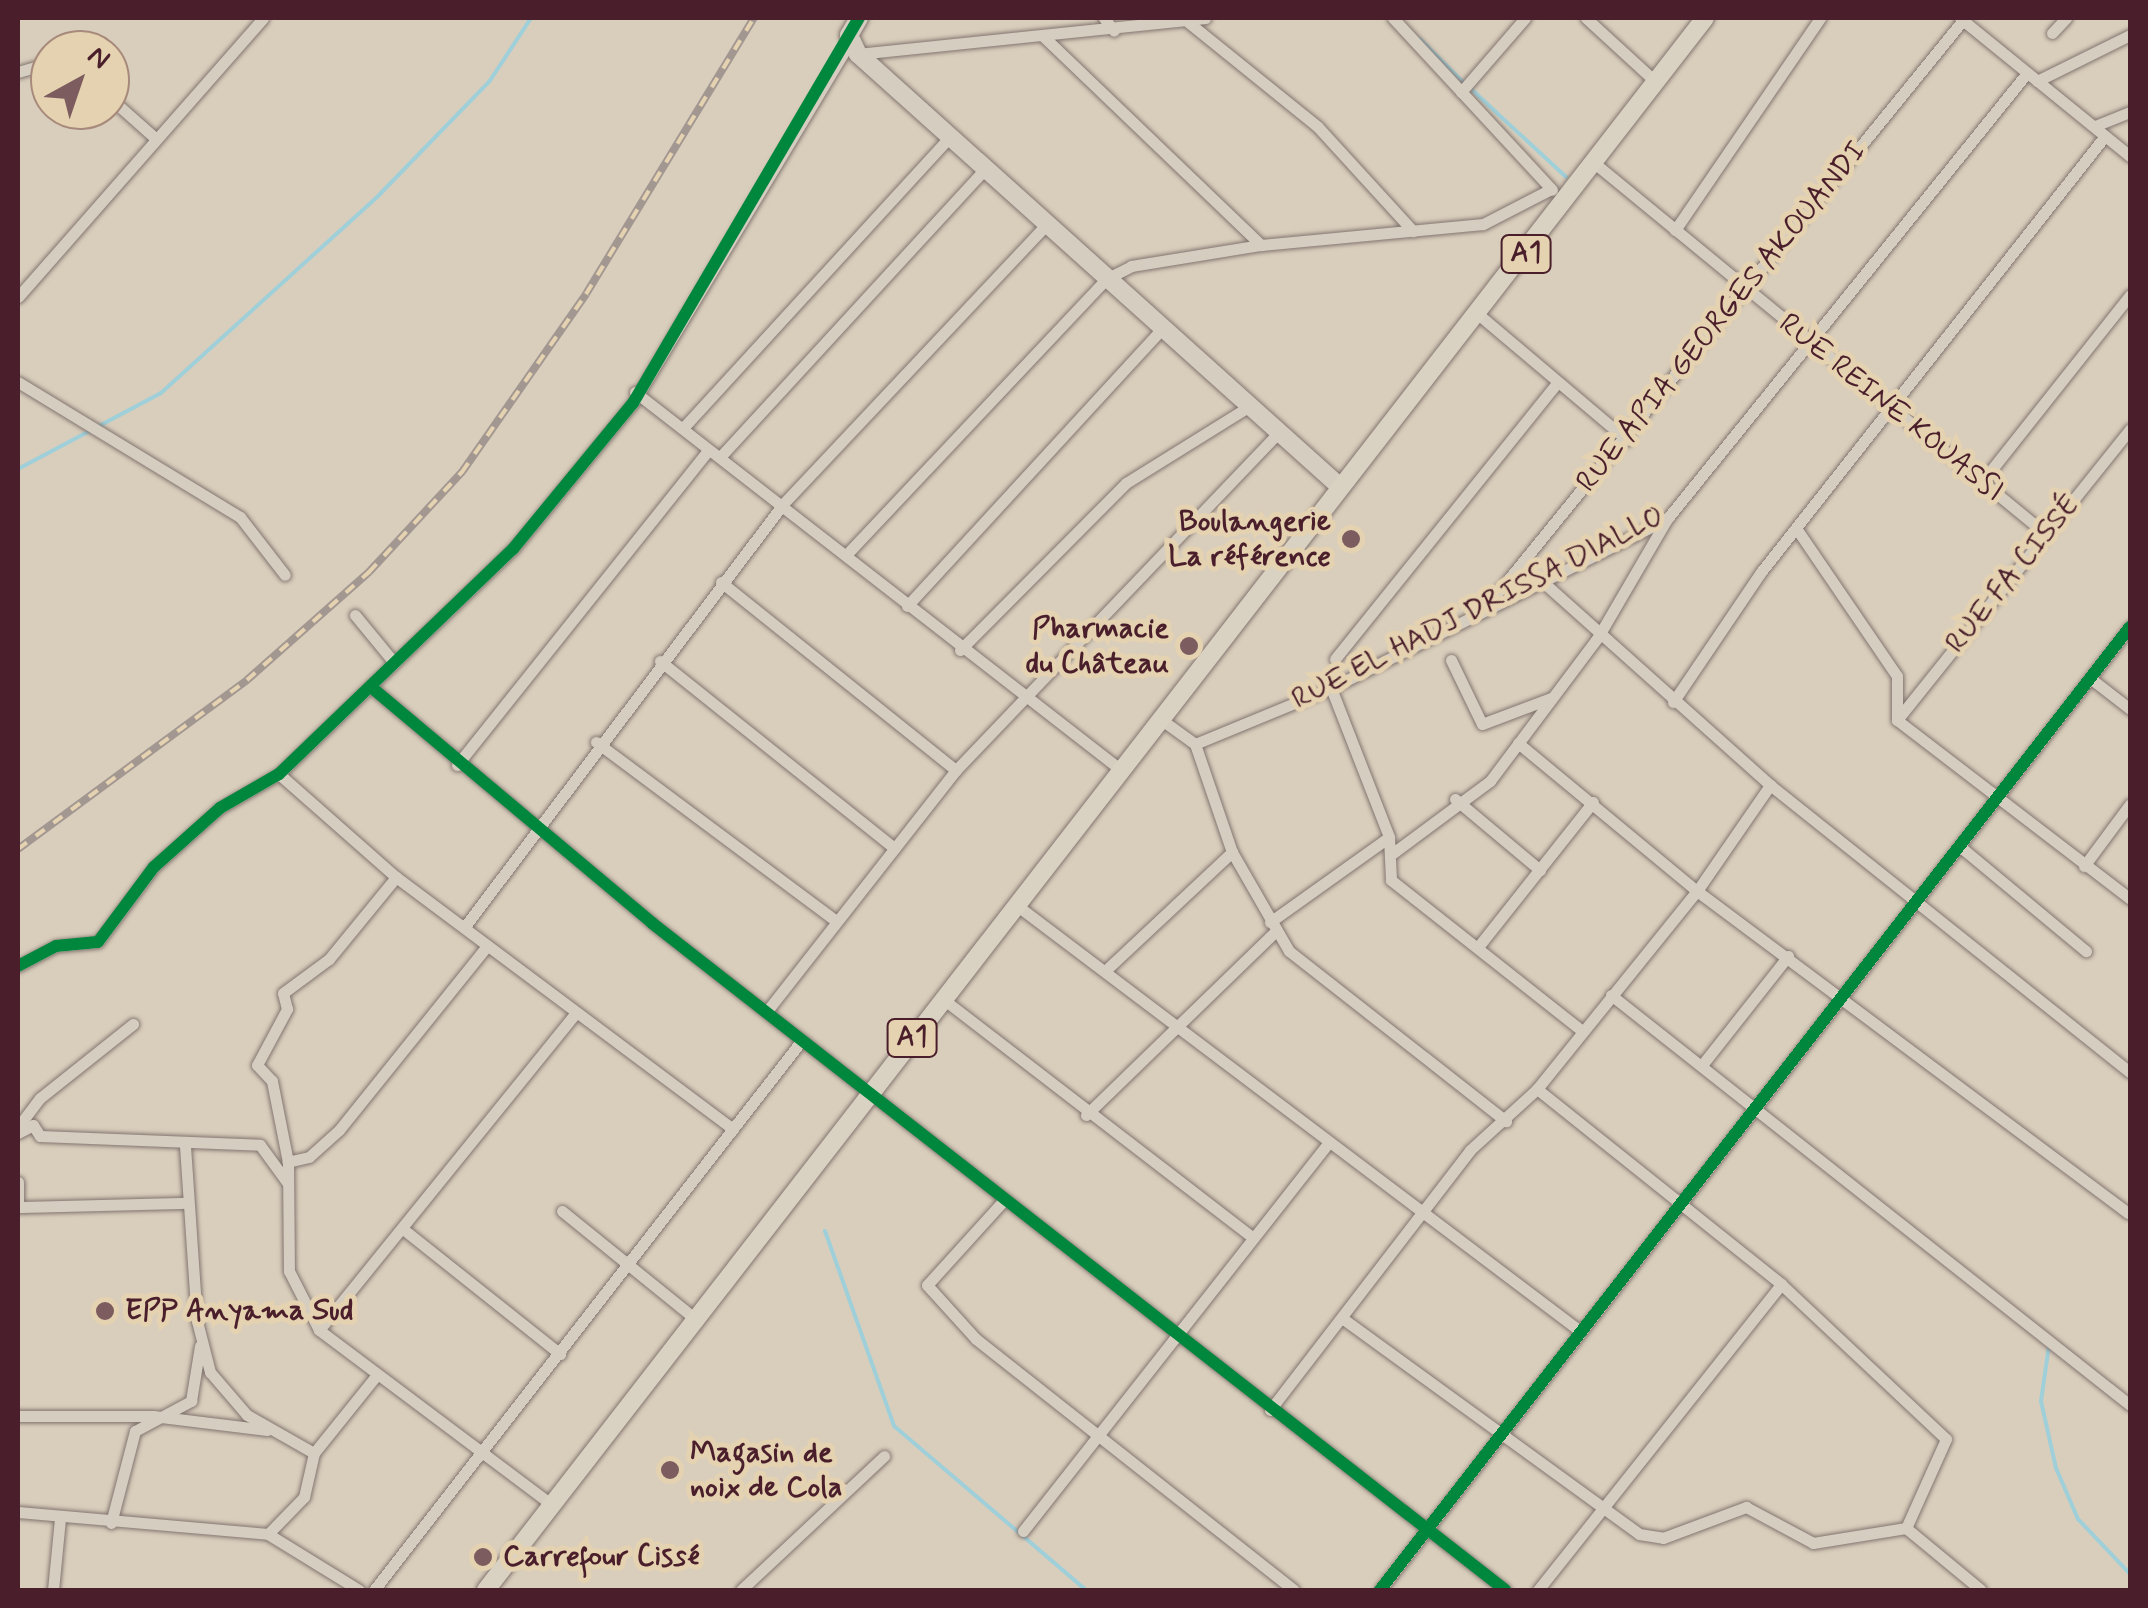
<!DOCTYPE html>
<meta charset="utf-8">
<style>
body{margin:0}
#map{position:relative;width:2148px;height:1608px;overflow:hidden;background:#d9cebc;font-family:Mynerve,sans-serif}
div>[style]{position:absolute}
.stream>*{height:4px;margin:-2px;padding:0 2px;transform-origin:2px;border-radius:2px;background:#9fcfd9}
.roads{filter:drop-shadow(0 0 2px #837570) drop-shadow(0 0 2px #837570)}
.street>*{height:11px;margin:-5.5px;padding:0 5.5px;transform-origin:5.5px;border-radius:5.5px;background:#d5cdc0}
.secondary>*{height:18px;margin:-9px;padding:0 9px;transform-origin:9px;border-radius:9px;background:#d5cdc0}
.primary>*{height:18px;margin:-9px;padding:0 9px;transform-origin:9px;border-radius:9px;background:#d9d1c2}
.rail>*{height:8px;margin-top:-4px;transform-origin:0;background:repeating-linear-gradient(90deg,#e5d2b0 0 11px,#a39891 0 22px);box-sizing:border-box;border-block:2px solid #a39891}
.cycleway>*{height:12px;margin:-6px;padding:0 6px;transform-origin:6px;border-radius:6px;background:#00873e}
.dots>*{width:28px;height:28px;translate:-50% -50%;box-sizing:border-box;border:5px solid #e5d2b0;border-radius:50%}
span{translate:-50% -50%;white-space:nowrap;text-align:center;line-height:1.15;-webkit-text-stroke:10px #e5d2b0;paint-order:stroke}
.shield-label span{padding:2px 8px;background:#e5d2b0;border:2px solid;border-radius:8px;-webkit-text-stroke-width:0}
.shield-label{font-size:28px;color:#4a1f2b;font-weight:700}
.street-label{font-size:30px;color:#4a1f2b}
.poi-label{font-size:30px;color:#4a1f2b;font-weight:700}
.right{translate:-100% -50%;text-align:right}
.left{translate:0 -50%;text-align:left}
.frame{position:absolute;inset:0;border:20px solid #4a1f2b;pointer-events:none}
.north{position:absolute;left:30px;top:30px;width:100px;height:100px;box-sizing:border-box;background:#e5d2b0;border:2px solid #a78a7b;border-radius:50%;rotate:40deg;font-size:28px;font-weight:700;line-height:40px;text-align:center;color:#4a1f2b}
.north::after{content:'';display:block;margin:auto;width:35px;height:45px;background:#7c5c5e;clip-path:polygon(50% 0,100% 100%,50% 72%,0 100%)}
</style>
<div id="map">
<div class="stream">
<div style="left:1420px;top:39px;width:61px;rotate:45deg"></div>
<div style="left:1470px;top:88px;width:131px;rotate:42.8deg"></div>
<div style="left:18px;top:469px;width:162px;rotate:-28deg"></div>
<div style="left:161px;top:393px;width:294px;rotate:-42.2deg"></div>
<div style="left:379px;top:195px;width:158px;rotate:-45.8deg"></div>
<div style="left:489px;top:82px;width:77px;rotate:-56.7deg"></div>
<div style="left:825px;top:1231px;width:207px;rotate:70.5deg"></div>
<div style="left:894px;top:1426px;width:250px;rotate:40.5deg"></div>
<div style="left:2049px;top:1345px;width:57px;rotate:98.1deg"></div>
<div style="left:2041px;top:1401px;width:69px;rotate:77.4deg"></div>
<div style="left:2056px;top:1468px;width:56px;rotate:66.7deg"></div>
<div style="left:2078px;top:1519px;width:76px;rotate:46.6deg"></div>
</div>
<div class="roads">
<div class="street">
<div style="left:1104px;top:18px;width:16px;rotate:52deg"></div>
<div style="left:1393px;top:18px;width:234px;rotate:47.2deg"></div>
<div style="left:1586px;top:18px;width:96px;rotate:42.5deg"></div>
<div style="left:1960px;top:18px;width:219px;rotate:39.1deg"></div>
<div style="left:1188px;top:22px;width:167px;rotate:38.9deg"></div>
<div style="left:1318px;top:127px;width:141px;rotate:47.6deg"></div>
<div style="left:2052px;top:33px;width:21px;rotate:-47deg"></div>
<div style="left:1044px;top:37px;width:301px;rotate:43.8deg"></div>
<div style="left:858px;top:54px;width:349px;rotate:-5.9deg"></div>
<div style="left:18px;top:72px;width:33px;rotate:-16deg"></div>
<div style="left:2037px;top:81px;width:104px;rotate:-26.3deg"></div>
<div style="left:1461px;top:92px;width:98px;rotate:-49.1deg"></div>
<div style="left:110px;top:98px;width:59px;rotate:41.6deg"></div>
<div style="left:2095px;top:126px;width:38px;rotate:-22deg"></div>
<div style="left:1598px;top:166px;width:580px;rotate:39.4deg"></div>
<div style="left:1675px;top:230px;width:257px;rotate:-55.6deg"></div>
<div style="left:18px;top:297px;width:371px;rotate:-48.7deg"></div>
<div style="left:1478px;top:314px;width:195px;rotate:40.2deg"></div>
<div style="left:18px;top:382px;width:260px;rotate:31.3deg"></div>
<div style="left:240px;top:517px;width:73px;rotate:52.2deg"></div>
<div style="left:635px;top:392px;width:609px;rotate:37.87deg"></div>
<div style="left:683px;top:428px;width:396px;rotate:-47.5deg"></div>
<div style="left:721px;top:456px;width:393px;rotate:-47.4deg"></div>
<div style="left:1981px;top:483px;width:240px;rotate:-51.6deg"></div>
<div style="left:1796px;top:528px;width:179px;rotate:55.7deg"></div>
<div style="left:1897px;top:676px;width:44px;rotate:90deg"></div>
<div style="left:1897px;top:720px;width:294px;rotate:37.5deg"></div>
<div style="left:846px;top:555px;width:379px;rotate:-46.7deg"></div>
<div style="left:1106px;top:279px;width:28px;rotate:-27deg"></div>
<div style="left:1131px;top:266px;width:132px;rotate:-9.2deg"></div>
<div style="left:1261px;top:245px;width:223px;rotate:-5.4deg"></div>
<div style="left:1483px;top:224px;width:74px;rotate:-27.3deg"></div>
<div style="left:721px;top:582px;width:301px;rotate:38.7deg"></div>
<div style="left:1543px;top:582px;width:305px;rotate:41.8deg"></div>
<div style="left:1770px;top:785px;width:460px;rotate:38.6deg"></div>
<div style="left:907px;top:606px;width:375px;rotate:-47.4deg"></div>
<div style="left:1486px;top:607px;width:756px;rotate:-50.9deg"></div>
<div style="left:355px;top:615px;width:58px;rotate:50.6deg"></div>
<div style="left:960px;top:650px;width:235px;rotate:-45.2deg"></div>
<div style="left:1126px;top:483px;width:140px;rotate:-31.9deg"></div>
<div style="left:1335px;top:659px;width:354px;rotate:-51.2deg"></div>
<div style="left:1451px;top:660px;width:71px;rotate:64.2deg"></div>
<div style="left:1482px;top:724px;width:74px;rotate:-20.6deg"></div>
<div style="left:660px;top:661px;width:300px;rotate:38.6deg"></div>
<div style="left:2090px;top:678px;width:51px;rotate:37.8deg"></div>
<div style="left:371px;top:687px;width:367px;rotate:40deg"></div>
<div style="left:652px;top:923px;width:1083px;rotate:38.02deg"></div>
<div style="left:1331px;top:688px;width:160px;rotate:68.7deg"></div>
<div style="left:1389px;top:837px;width:43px;rotate:87.3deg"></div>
<div style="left:1391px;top:880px;width:243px;rotate:38.3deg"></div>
<div style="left:1673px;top:702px;width:157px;rotate:-55.9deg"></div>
<div style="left:1761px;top:572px;width:555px;rotate:-51.73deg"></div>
<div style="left:1159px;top:718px;width:44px;rotate:35.8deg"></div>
<div style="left:1195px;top:744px;width:147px;rotate:-22.4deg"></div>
<div style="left:1331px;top:688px;width:376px;rotate:-26.7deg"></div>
<div style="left:1667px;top:519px;width:573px;rotate:-51.09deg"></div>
<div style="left:1897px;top:720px;width:373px;rotate:-51.3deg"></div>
<div style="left:596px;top:742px;width:299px;rotate:36.7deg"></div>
<div style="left:1518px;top:743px;width:232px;rotate:39.6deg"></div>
<div style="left:1697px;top:891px;width:538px;rotate:36.76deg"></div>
<div style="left:1195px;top:744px;width:114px;rotate:71.1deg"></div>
<div style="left:1232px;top:852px;width:114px;rotate:60.1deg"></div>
<div style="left:1289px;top:951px;width:276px;rotate:38.1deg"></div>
<div style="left:457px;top:765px;width:402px;rotate:-51.4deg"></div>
<div style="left:279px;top:774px;width:156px;rotate:41.4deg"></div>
<div style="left:396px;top:877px;width:421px;rotate:36.8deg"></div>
<div style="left:1455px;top:799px;width:111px;rotate:39.9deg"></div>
<div style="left:1963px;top:849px;width:160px;rotate:39.7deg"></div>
<div style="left:1393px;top:853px;width:121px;rotate:-36.6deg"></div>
<div style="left:1490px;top:781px;width:180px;rotate:-53.1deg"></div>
<div style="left:1598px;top:637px;width:137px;rotate:-59.7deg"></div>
<div style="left:2084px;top:866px;width:77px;rotate:-53.4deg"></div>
<div style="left:1015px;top:904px;width:703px;rotate:37.08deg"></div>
<div style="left:1270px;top:922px;width:146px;rotate:-35.5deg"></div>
<div style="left:466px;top:925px;width:527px;rotate:-53.02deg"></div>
<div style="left:783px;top:504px;width:388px;rotate:-46.7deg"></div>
<div style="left:487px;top:946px;width:236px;rotate:128.8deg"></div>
<div style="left:339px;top:1130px;width:40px;rotate:138deg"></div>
<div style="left:309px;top:1157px;width:22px;rotate:167deg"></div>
<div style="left:288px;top:1162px;width:109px;rotate:89.5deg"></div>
<div style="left:289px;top:1271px;width:66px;rotate:63deg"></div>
<div style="left:319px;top:1330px;width:290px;rotate:36.9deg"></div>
<div style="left:1478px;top:947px;width:185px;rotate:-51.6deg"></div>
<div style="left:18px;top:966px;width:43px;rotate:-27.8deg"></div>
<div style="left:56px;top:946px;width:42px;rotate:-5.4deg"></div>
<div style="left:98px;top:942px;width:94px;rotate:-53.3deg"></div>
<div style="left:154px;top:867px;width:89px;rotate:-41.8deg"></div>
<div style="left:220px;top:808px;width:68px;rotate:-30deg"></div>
<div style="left:279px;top:774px;width:325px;rotate:-43.9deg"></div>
<div style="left:513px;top:549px;width:189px;rotate:-50.6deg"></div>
<div style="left:633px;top:403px;width:419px;rotate:-59deg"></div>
<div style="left:1106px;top:970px;width:173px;rotate:-43.1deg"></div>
<div style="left:1611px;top:995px;width:661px;rotate:38.31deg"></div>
<div style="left:943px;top:999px;width:386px;rotate:37.6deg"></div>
<div style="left:767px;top:1011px;width:306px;rotate:-51.9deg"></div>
<div style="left:956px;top:770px;width:460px;rotate:-46.3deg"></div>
<div style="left:1702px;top:1065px;width:139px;rotate:-51.7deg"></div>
<div style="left:1537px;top:1089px;width:312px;rotate:38.6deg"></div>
<div style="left:1781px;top:1284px;width:226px;rotate:43.2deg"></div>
<div style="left:1946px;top:1439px;width:98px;rotate:114.2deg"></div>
<div style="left:1086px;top:1115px;width:264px;rotate:-44.1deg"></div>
<div style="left:18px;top:1127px;width:36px;rotate:-53deg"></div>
<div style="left:40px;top:1098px;width:119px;rotate:-38.5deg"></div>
<div style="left:18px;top:1133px;width:17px;rotate:-28deg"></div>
<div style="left:33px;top:1125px;width:13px;rotate:58deg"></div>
<div style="left:40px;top:1136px;width:220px;rotate:2.3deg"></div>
<div style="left:260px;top:1145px;width:46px;rotate:53.9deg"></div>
<div style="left:185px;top:1146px;width:175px;rotate:86.1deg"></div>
<div style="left:197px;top:1321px;width:53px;rotate:75.7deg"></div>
<div style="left:210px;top:1372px;width:57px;rotate:49.3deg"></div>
<div style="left:247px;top:1415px;width:77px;rotate:29.6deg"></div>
<div style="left:288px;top:1162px;width:83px;rotate:-101.2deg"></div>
<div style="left:272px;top:1081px;width:22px;rotate:-133deg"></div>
<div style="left:257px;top:1065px;width:64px;rotate:-61.8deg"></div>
<div style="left:287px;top:1009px;width:16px;rotate:-104deg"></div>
<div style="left:283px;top:993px;width:57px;rotate:-36.5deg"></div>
<div style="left:329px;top:959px;width:106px;rotate:-50.7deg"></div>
<div style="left:18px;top:1182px;width:25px;rotate:90deg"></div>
<div style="left:1005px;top:1199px;width:116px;rotate:132.2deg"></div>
<div style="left:927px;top:1285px;width:73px;rotate:47.8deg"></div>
<div style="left:976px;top:1339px;width:405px;rotate:38.3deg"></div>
<div style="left:18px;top:1207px;width:166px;rotate:-1.4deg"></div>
<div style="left:562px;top:1211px;width:175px;rotate:39deg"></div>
<div style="left:403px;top:1229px;width:201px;rotate:38.5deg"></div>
<div style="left:1342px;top:1318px;width:367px;rotate:36deg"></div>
<div style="left:1639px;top:1534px;width:24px;rotate:9deg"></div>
<div style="left:1663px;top:1538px;width:89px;rotate:-20.5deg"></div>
<div style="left:1746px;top:1507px;width:76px;rotate:28.2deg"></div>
<div style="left:1813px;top:1543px;width:94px;rotate:-9.2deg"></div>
<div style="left:1906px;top:1528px;width:97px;rotate:39.6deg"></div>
<div style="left:319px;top:1330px;width:405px;rotate:-51deg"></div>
<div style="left:1270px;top:1410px;width:328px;rotate:-52.4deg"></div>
<div style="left:1470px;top:1150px;width:91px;rotate:-42.3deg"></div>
<div style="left:1537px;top:1089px;width:255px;rotate:-51.1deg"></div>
<div style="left:1697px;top:891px;width:129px;rotate:-55.4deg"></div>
<div style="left:18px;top:1416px;width:135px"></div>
<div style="left:153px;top:1416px;width:115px;rotate:7deg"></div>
<div style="left:18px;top:1512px;width:251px;rotate:5deg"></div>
<div style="left:268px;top:1534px;width:107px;rotate:31.6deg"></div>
<div style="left:111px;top:1523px;width:95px;rotate:-75.4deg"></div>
<div style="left:135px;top:1431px;width:64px;rotate:-28.2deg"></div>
<div style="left:191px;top:1401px;width:56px;rotate:-80.7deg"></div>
<div style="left:1023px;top:1531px;width:491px;rotate:-51.8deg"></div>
<div style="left:268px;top:1534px;width:52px;rotate:-45.8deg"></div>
<div style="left:304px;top:1497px;width:45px;rotate:-77.2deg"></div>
<div style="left:314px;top:1453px;width:99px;rotate:-51.2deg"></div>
<div style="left:53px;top:1590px;width:72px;rotate:-84.4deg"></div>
<div style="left:374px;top:1590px;width:697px;rotate:-52.11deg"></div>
<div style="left:741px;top:1590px;width:196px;rotate:-43.1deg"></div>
<div style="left:1380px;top:1590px;width:1221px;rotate:-52.09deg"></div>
<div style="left:1538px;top:1590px;width:391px;rotate:-51.5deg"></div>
</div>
<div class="secondary">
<div style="left:859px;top:18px;width:20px;rotate:120deg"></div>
<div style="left:849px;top:35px;width:21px;rotate:65deg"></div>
<div style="left:858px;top:54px;width:645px;rotate:41.92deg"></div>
</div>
<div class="primary">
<div style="left:486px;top:1590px;width:1989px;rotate:-52.21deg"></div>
</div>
</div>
<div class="rail">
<div style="left:18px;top:849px;width:285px;rotate:-36.4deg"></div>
<div style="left:247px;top:680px;width:163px;rotate:-41.5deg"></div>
<div style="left:369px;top:572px;width:137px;rotate:-47.1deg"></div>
<div style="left:462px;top:472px;width:217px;rotate:-55.1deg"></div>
<div style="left:586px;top:294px;width:323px;rotate:-58.7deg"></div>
</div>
<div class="cycleway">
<div style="left:371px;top:687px;width:367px;rotate:40deg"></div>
<div style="left:652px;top:923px;width:1083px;rotate:38.02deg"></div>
<div style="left:18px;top:966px;width:43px;rotate:-27.8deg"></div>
<div style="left:56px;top:946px;width:42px;rotate:-5.4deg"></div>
<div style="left:98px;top:942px;width:94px;rotate:-53.3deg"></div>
<div style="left:154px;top:867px;width:89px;rotate:-41.8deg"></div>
<div style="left:220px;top:808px;width:68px;rotate:-30deg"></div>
<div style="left:279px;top:774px;width:325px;rotate:-43.9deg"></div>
<div style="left:513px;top:549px;width:189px;rotate:-50.6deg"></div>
<div style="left:633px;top:403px;width:446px;rotate:-59.6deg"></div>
<div style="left:1380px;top:1590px;width:1221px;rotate:-52.09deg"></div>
</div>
<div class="dots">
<div style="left:1351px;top:539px;background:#7c5c5e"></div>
<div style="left:1189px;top:646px;background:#7c5c5e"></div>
<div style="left:105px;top:1311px;background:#7c5c5e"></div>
<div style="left:670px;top:1470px;background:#7c5c5e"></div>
<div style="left:483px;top:1557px;background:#7c5c5e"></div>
</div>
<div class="shield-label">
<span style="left:1526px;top:254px">A1</span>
<span style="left:912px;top:1038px">A1</span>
</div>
<div class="street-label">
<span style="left:1722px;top:317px;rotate:-51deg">RUE APIA GEORGES AKOUANDI</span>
<span style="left:1891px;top:408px;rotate:39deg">RUE REINE KOUASSI</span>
<span style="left:2013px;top:574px;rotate:-51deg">RUE FA CISSÉ</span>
<span style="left:1478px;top:608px;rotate:-27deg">RUE EL HADJ DRISSA DIALLO</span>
</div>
<div class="poi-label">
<span class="right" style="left:1331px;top:539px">Boulangerie<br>La référence</span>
<span class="right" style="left:1169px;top:646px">Pharmacie<br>du Château</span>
<span class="left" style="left:125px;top:1311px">EPP Anyama Sud</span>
<span class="left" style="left:690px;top:1470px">Magasin de<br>noix de Cola</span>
<span class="left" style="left:503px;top:1557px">Carrefour Cissé</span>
</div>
<div class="frame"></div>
<div class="north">N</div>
</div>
